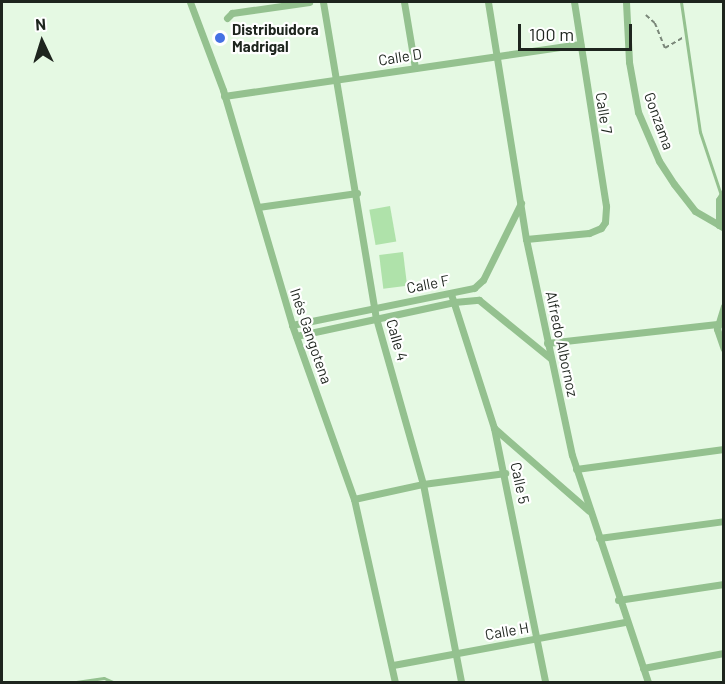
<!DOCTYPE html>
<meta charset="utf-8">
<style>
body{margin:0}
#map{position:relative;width:725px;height:684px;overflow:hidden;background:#e5f9e3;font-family:Barlow,sans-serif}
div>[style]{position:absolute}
.green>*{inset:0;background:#afe2aa;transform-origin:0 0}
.path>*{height:1.5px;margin-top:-0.75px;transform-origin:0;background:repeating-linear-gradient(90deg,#7a8779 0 4.5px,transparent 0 7.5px)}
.service>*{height:3px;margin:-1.5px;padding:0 1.5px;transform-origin:1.5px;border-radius:1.5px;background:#94c18f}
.minor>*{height:7px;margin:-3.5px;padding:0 3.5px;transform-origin:3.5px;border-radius:3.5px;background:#94c18f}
.dots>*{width:16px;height:16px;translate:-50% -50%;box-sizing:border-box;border:3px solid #fff;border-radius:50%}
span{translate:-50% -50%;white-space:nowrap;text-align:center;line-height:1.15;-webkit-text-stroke:4.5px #fff;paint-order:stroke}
.poi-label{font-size:15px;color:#1e251e;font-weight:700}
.left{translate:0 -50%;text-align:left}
.street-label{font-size:15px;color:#1e251e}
.frame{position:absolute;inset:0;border:3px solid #1e251e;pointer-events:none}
.north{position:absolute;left:12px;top:12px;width:60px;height:60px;-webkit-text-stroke:4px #fff;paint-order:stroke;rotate:356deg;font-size:16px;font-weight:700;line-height:24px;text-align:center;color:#1e251e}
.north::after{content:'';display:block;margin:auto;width:21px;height:27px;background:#1e251e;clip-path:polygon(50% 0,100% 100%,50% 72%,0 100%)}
.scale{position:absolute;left:518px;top:24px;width:114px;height:27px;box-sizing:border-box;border:3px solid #1e251e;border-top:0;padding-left:8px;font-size:18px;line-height:21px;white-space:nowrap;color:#1e251e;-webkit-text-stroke:4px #fff;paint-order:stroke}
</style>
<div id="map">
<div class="green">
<div style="left:390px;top:206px;width:36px;height:21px;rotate:80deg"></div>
<div style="left:403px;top:252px;width:34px;height:24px;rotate:83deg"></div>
</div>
<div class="path">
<div style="left:646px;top:15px;width:12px;rotate:42deg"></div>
<div style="left:655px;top:23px;width:27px;rotate:68deg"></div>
<div style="left:665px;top:48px;width:20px;rotate:-30deg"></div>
</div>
<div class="service">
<div style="left:681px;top:2px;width:131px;rotate:81.7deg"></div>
<div style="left:700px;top:132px;width:66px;rotate:71.6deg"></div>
<div style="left:76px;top:682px;width:28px;rotate:-8deg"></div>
<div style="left:104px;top:678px;width:10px;rotate:24deg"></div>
</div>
<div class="minor">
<div style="left:190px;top:2px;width:94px;rotate:69.4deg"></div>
<div style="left:223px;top:90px;width:245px;rotate:73.6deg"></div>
<div style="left:292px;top:325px;width:185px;rotate:70.4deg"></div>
<div style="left:354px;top:499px;width:188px;rotate:77.4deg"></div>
<div style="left:323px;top:2px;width:320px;rotate:80.5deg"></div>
<div style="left:376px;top:318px;width:173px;rotate:74.2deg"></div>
<div style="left:423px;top:484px;width:202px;rotate:79.1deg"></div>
<div style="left:404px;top:2px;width:67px;rotate:80.5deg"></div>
<div style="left:488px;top:2px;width:240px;rotate:80.9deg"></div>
<div style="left:526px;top:239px;width:221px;rotate:78deg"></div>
<div style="left:572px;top:455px;width:239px;rotate:71.5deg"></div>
<div style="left:626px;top:2px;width:60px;rotate:87.1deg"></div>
<div style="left:629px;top:62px;width:51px;rotate:79.8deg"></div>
<div style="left:638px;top:112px;width:53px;rotate:66.8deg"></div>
<div style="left:659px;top:161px;width:27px;rotate:57deg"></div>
<div style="left:674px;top:184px;width:34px;rotate:52deg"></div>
<div style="left:695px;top:211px;width:28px;rotate:30deg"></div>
<div style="left:227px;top:18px;width:7px;rotate:-45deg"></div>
<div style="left:232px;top:13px;width:78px;rotate:-8.1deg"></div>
<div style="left:224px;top:96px;width:360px;rotate:-8.3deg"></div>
<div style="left:724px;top:192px;width:9px;rotate:122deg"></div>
<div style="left:719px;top:200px;width:25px;rotate:90deg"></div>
<div style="left:719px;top:225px;width:6px;rotate:31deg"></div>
<div style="left:258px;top:207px;width:100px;rotate:-8deg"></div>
<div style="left:526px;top:239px;width:63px;rotate:-5.4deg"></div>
<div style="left:589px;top:233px;width:13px;rotate:-23deg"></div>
<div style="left:601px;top:228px;width:7px;rotate:-56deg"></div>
<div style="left:605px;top:222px;width:16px;rotate:-86deg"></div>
<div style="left:606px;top:206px;width:206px;rotate:-98.9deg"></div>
<div style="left:451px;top:294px;width:141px;rotate:72.2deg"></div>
<div style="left:494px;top:428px;width:259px;rotate:78.6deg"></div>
<div style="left:724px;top:306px;width:24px;rotate:107deg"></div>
<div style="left:717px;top:329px;width:21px;rotate:71deg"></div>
<div style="left:292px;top:325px;width:186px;rotate:-11.5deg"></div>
<div style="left:474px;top:288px;width:12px;rotate:-42deg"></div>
<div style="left:483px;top:280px;width:86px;rotate:-63.7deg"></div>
<div style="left:296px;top:336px;width:162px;rotate:-12.1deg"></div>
<div style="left:454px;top:302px;width:25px;rotate:-5deg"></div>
<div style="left:479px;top:300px;width:92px;rotate:39.2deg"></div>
<div style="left:547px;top:343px;width:178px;rotate:-6.4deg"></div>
<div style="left:494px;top:428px;width:126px;rotate:41.1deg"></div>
<div style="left:576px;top:469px;width:149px;rotate:-7.7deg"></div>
<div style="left:354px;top:499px;width:71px;rotate:-12.3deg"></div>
<div style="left:423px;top:484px;width:83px;rotate:-7.6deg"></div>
<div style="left:599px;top:538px;width:126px;rotate:-7.7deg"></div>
<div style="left:618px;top:600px;width:107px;rotate:-8.6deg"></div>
<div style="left:393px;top:665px;width:237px;rotate:-10.5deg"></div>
<div style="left:643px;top:668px;width:82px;rotate:-10.5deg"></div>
</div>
<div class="dots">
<div style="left:220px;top:38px;background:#4571e3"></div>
</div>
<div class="poi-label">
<span class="left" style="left:232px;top:38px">Distribuidora<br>Madrigal</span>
</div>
<div class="street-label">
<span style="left:400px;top:57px;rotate:-9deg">Calle D</span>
<span style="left:604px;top:113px;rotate:81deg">Calle 7</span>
<span style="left:659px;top:121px;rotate:70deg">Gonzama</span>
<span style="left:428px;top:284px;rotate:-11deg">Calle F</span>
<span style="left:311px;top:336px;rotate:71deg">Inés Gangotena</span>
<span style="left:397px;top:340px;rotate:74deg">Calle 4</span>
<span style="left:562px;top:344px;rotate:78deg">Alfredo Albornoz</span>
<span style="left:520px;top:483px;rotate:78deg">Calle 5</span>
<span style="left:507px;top:631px;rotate:-10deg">Calle H</span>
</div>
<div class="frame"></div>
<div class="north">N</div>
<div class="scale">100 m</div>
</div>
